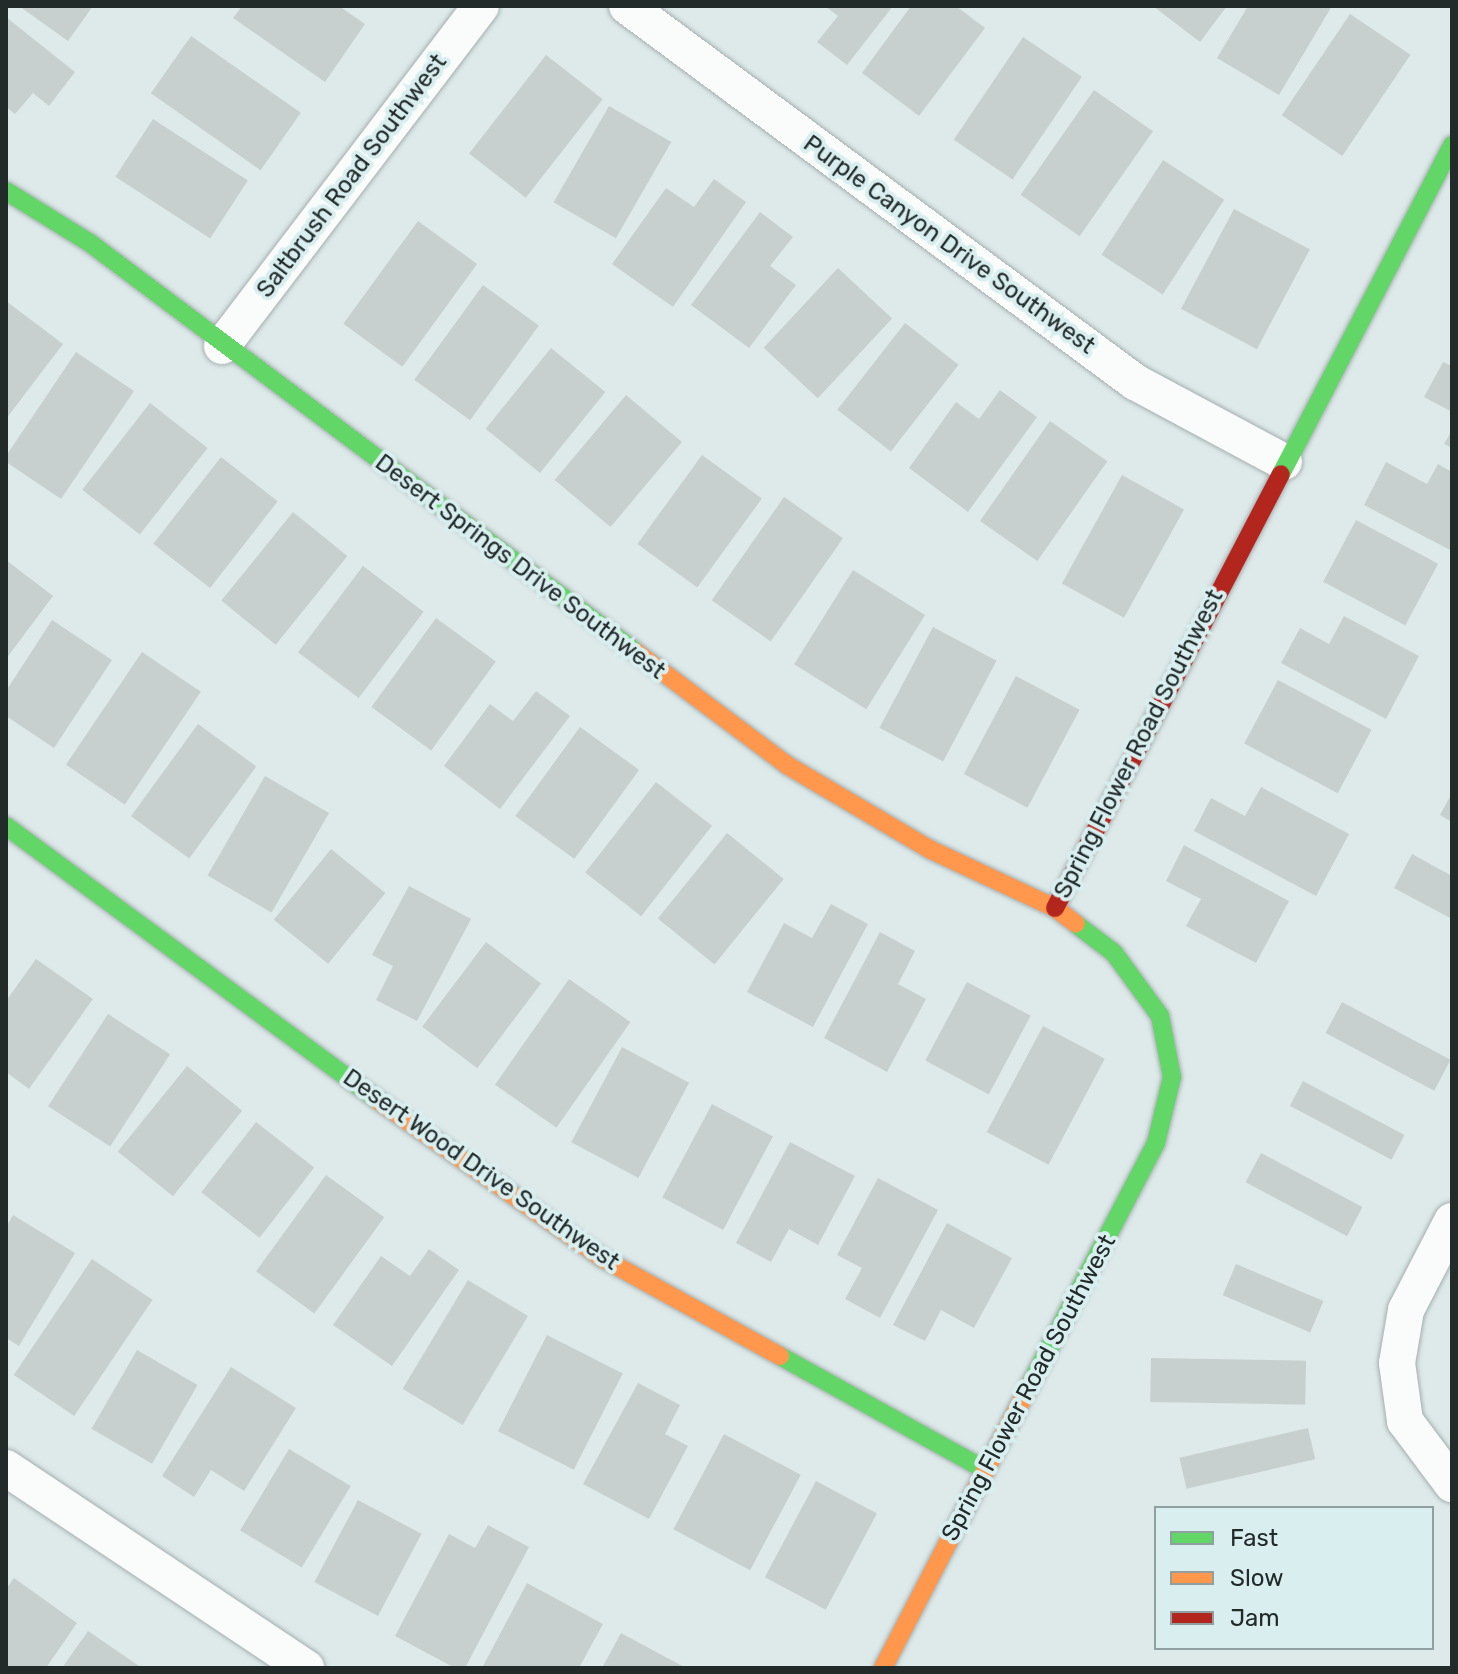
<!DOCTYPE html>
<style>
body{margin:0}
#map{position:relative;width:1458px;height:1674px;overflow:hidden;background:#deeaea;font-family:Rubik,sans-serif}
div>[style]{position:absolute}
.building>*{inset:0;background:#c7d0cf;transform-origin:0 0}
.roads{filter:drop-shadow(0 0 2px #a5aeaf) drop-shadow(0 0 2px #a5aeaf)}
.street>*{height:36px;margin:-18px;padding:0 18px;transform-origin:18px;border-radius:18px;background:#fafcfc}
.fast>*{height:18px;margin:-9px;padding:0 9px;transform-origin:9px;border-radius:9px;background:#63d668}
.slow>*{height:18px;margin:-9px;padding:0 9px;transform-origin:9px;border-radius:9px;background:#ff974d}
.jam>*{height:18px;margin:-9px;padding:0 9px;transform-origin:9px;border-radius:9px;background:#b3261e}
span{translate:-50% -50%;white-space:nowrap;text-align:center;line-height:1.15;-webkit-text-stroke:8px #d9eeef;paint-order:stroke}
.street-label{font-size:24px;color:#222a2a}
.frame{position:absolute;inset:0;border:8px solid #222a2a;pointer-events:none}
.legend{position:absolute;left:1154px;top:1506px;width:280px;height:144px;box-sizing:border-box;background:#d9eeef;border:2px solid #90a0a0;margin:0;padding:10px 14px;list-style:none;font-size:24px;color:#222a2a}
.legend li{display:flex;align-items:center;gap:16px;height:40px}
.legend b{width:40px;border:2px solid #90a0a0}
</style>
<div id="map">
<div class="building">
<div style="clip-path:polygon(19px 6px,93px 6px,68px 41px)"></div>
<div style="clip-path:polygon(242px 6px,339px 6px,365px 24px,325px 82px,233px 18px)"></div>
<div style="clip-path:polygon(825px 6px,893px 6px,847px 65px,817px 42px,838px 16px)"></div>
<div style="clip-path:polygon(911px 6px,956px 6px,985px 28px,919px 116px,862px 73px)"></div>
<div style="clip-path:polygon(1153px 6px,1227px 6px,1200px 42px)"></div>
<div style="clip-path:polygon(1248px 6px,1332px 6px,1279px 95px,1217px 58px)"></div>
<div style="left:1350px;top:14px;width:73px;height:122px;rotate:34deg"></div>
<div style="clip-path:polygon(6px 17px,75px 72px,49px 106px,33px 93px,15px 114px,6px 107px)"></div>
<div style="left:191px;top:36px;width:134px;height:70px;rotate:35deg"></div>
<div style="left:1023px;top:37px;width:71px;height:124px;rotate:34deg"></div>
<div style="left:546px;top:55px;width:72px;height:125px;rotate:38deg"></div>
<div style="left:1094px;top:90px;width:72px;height:128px;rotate:35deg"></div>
<div style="left:609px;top:106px;width:72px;height:111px;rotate:30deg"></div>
<div style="left:153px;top:119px;width:113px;height:69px;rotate:33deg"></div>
<div style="left:1163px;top:160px;width:73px;height:113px;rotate:33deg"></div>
<div style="clip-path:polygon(714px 179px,746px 202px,673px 307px,612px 264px,666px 188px,694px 207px)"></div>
<div style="left:1234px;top:209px;width:86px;height:113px;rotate:28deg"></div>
<div style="clip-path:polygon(760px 212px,793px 237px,770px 266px,796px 285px,749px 348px,691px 305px)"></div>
<div style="left:418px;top:221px;width:73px;height:127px;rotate:36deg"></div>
<div style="left:838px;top:268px;width:74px;height:109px;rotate:43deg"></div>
<div style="left:483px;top:285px;width:69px;height:117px;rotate:36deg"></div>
<div style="clip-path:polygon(6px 301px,63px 344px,6px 419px)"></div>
<div style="left:905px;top:323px;width:68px;height:110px;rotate:38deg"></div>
<div style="left:551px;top:348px;width:70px;height:104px;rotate:39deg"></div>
<div style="clip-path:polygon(76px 352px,134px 391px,61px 499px,6px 462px,6px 456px)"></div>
<div style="clip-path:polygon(1443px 362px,1452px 366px,1452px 412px,1424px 397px)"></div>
<div style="clip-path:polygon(1000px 390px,1037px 417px,968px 512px,909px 468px,956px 402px,979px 419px)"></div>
<div style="left:626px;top:395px;width:73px;height:111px;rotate:40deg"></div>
<div style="left:150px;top:403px;width:73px;height:110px;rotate:38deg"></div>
<div style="left:1050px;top:421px;width:70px;height:122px;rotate:35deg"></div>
<div style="clip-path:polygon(1452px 430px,1452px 448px,1444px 444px)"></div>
<div style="left:702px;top:455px;width:74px;height:110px;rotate:36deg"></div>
<div style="left:221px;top:457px;width:72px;height:110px;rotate:38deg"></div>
<div style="clip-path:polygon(1386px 462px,1427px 484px,1438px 464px,1452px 472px,1452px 551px,1364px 505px)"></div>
<div style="left:1122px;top:475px;width:71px;height:124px;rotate:29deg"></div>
<div style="left:784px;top:497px;width:72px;height:126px;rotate:35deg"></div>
<div style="left:293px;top:512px;width:70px;height:114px;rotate:39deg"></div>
<div style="left:1356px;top:520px;width:93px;height:70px;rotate:28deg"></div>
<div style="clip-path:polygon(6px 560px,53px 596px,6px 659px)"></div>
<div style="left:363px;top:566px;width:76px;height:108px;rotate:37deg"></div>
<div style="left:853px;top:570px;width:85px;height:111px;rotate:32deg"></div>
<div style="clip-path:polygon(1344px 616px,1419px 656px,1386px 719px,1281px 663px,1300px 628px,1329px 644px)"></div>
<div style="left:436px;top:618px;width:74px;height:110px;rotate:36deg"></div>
<div style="clip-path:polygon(52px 620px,112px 660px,54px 748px,6px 716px,6px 691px)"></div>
<div style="left:933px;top:627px;width:72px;height:114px;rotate:28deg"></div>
<div style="left:142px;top:652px;width:71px;height:136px;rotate:34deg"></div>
<div style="left:1016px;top:676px;width:72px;height:111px;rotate:28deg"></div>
<div style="left:1278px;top:680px;width:106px;height:72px;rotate:28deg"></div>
<div style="clip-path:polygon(536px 691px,570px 716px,500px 809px,444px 766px,490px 704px,513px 721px)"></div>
<div style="left:198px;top:724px;width:72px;height:114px;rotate:36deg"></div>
<div style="left:580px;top:727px;width:73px;height:110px;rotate:36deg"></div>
<div style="left:265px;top:776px;width:74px;height:115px;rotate:30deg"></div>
<div style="left:656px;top:782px;width:71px;height:115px;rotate:38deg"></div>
<div style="clip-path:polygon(1261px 787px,1349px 834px,1316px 896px,1194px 831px,1211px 798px,1245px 816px)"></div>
<div style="clip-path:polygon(1452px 793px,1452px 822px,1440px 815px)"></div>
<div style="left:727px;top:833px;width:73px;height:110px;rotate:39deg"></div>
<div style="clip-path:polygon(1184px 845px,1289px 901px,1256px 963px,1186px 926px,1201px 899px,1166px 881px)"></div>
<div style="left:331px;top:849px;width:70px;height:91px;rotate:39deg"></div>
<div style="clip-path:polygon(1412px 854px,1452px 876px,1452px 919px,1394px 888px)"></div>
<div style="clip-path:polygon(409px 886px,471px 919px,417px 1021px,376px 1000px,393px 966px,372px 955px)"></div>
<div style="clip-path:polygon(831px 904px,868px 924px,813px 1027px,747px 992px,784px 923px,812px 938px)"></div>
<div style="clip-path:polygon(880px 932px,915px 951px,898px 984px,926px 999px,887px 1072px,824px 1038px)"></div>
<div style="left:486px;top:942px;width:69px;height:106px;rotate:37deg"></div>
<div style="clip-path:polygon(36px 959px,93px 999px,29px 1089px,6px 1072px,6px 1001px)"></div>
<div style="left:569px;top:979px;width:75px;height:129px;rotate:35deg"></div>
<div style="left:967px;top:982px;width:72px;height:89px;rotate:28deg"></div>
<div style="left:1342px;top:1002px;width:123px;height:35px;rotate:28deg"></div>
<div style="left:108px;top:1014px;width:74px;height:110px;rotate:33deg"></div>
<div style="left:1043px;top:1026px;width:70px;height:120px;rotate:28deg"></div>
<div style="left:622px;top:1047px;width:76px;height:108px;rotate:28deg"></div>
<div style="left:187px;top:1066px;width:71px;height:110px;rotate:39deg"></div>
<div style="left:1303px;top:1081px;width:115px;height:28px;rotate:28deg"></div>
<div style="left:712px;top:1104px;width:69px;height:106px;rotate:28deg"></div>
<div style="left:256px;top:1122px;width:74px;height:89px;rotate:38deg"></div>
<div style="clip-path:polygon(790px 1142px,855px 1176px,818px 1245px,789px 1229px,771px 1262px,736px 1243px)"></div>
<div style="left:1261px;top:1153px;width:115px;height:33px;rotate:28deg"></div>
<div style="left:326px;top:1175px;width:72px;height:119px;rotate:36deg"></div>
<div style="clip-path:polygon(878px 1178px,938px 1210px,880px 1318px,845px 1299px,862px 1268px,837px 1255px)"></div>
<div style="clip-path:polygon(13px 1215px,75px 1253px,19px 1346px,6px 1338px,6px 1227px)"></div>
<div style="clip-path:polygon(947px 1223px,1012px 1258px,974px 1328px,941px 1310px,925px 1341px,893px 1325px)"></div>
<div style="clip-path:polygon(429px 1249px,459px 1270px,392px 1366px,333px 1325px,381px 1256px,410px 1276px)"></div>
<div style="left:92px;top:1259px;width:73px;height:140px;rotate:34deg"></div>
<div style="left:1236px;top:1264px;width:95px;height:34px;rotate:23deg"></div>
<div style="left:468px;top:1280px;width:70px;height:127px;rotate:31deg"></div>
<div style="left:547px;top:1335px;width:85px;height:108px;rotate:27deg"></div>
<div style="left:137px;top:1350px;width:70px;height:91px;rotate:30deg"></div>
<div style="left:1151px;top:1358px;width:155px;height:44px;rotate:1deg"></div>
<div style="clip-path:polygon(231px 1367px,296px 1408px,244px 1491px,211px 1470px,194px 1497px,162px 1476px)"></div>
<div style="clip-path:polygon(638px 1383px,680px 1405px,665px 1434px,688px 1446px,649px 1519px,583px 1484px)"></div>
<div style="left:1308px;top:1428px;width:32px;height:132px;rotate:77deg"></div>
<div style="left:724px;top:1434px;width:87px;height:108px;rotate:28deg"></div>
<div style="left:289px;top:1449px;width:72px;height:95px;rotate:31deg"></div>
<div style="left:816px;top:1481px;width:69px;height:109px;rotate:28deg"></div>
<div style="left:358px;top:1500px;width:72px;height:93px;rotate:28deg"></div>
<div style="clip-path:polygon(488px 1525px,529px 1547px,465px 1668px,455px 1668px,395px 1636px,449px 1534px,475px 1548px)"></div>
<div style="clip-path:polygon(14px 1578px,77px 1623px,46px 1668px,6px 1668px,6px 1589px)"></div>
<div style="clip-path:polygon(527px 1583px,603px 1624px,579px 1668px,482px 1668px)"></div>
<div style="clip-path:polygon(88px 1631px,142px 1668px,62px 1668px)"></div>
<div style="clip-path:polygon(621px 1633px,686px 1668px,602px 1668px)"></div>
</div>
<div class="roads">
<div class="street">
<div style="left:627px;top:6px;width:632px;rotate:36.51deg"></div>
<div style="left:1135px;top:382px;width:169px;rotate:28.2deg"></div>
<div style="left:222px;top:346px;width:427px;rotate:-52.7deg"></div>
<div style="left:1452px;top:1221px;width:100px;rotate:117.3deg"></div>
<div style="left:1406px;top:1310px;width:54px;rotate:99.6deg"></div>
<div style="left:1397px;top:1363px;width:59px;rotate:82.1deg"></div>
<div style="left:1405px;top:1421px;width:79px;rotate:53.3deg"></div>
<div style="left:6px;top:1468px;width:361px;rotate:33.7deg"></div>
</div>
<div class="fast">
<div style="left:6px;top:191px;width:99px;rotate:31.8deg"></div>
<div style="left:90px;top:243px;width:682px;rotate:36.84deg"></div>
<div style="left:1281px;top:474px;width:371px;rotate:-62.5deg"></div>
<div style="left:6px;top:826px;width:463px;rotate:36.4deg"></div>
<div style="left:780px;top:1356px;width:235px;rotate:29deg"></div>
<div style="left:1030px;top:1385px;width:273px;rotate:-62.5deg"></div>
<div style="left:1156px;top:1143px;width:68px;rotate:-76.4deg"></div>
<div style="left:1172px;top:1077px;width:62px;rotate:-101.1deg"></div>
<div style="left:1160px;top:1016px;width:78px;rotate:-126.1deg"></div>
<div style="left:1114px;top:953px;width:48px;rotate:-142.7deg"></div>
</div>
<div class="slow">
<div style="left:636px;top:652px;width:189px;rotate:36.8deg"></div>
<div style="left:787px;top:765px;width:165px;rotate:30.6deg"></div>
<div style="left:929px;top:849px;width:139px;rotate:25.1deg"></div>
<div style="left:1055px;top:908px;width:26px;rotate:37deg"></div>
<div style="left:379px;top:1101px;width:275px;rotate:35.1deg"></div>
<div style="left:604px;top:1259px;width:201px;rotate:28.9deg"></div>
<div style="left:883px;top:1668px;width:319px;rotate:-62.6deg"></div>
</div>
<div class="jam">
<div style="left:1055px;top:908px;width:489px;rotate:-62.5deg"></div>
</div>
</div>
<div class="street-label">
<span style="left:352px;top:176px;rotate:-53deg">Saltbrush Road Southwest</span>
<span style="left:949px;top:245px;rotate:36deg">Purple Canyon Drive Southwest</span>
<span style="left:520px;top:567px;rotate:37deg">Desert Springs Drive Southwest</span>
<span style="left:1139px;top:744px;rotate:-63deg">Spring Flower Road Southwest</span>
<span style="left:481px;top:1170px;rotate:35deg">Desert Wood Drive Southwest</span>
<span style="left:1029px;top:1388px;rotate:-62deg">Spring Flower Road Southwest</span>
</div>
<div class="frame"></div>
<ul class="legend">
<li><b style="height:10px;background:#63d668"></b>Fast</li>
<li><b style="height:10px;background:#ff974d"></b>Slow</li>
<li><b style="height:10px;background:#b3261e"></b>Jam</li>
</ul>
</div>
